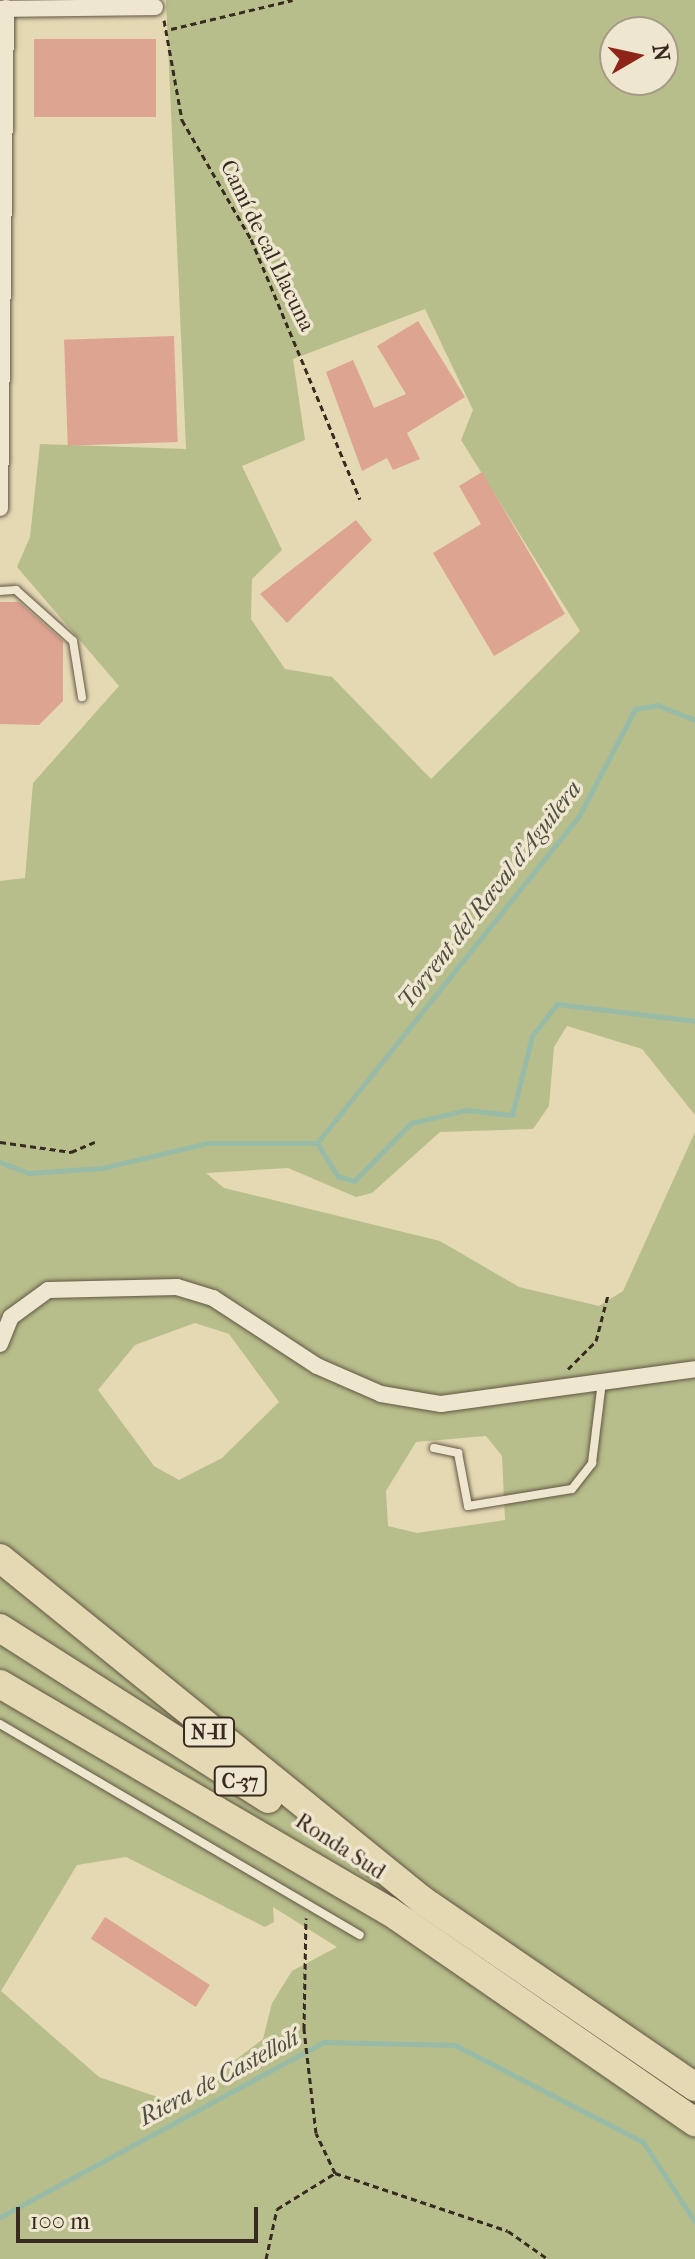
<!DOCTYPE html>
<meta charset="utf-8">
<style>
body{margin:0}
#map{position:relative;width:695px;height:2259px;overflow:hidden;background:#e5d9b4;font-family:"IM FELL French Canon",serif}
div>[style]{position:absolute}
.green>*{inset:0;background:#b7be8b}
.stream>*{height:5px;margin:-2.5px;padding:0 2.5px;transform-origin:2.5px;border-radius:2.5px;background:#97bba7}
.building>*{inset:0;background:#dda491;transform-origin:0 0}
.path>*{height:3px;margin-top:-1.5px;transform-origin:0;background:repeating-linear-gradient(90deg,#372a1e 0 6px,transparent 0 10px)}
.roads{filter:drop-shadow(0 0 2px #625644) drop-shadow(0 0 2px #625644)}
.service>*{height:8px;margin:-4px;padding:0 4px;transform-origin:4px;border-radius:4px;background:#eee6ce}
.minor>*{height:16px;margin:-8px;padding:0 8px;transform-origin:8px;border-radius:8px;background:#eee6ce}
.trunk>*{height:28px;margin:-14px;padding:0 14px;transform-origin:14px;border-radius:14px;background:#e5d9b4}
span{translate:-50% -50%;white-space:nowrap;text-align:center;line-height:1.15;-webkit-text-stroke:7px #eee6ce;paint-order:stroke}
.shield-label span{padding:2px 6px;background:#eee6ce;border:2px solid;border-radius:6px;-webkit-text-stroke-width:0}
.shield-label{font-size:20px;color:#372a1e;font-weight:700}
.street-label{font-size:22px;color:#372a1e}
.water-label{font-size:24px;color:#4f4e40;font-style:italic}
.north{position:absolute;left:599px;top:16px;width:80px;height:80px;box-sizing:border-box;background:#eee6ce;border:2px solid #a59b88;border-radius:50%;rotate:81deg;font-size:22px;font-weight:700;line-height:32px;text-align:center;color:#372a1e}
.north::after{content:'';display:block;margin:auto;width:28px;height:36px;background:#8f2418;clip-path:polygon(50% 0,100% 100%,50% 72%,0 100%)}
.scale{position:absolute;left:16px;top:2207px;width:242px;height:36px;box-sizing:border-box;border:4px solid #372a1e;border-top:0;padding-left:10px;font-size:24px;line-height:28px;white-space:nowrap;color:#372a1e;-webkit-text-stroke:6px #eee6ce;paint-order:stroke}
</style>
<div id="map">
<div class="green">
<div style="clip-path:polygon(evenodd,166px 0,695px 0,695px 1115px,642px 1049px,567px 1026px,554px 1047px,549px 1106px,533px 1129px,440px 1132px,372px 1193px,356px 1197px,288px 1168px,206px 1173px,224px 1188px,440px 1241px,519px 1287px,599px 1306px,623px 1291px,695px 1132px,695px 2259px,0 2259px,0 881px,25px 878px,33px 783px,119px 686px,17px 567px,30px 537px,40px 444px,186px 449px,166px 0,615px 32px,663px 32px,663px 80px,615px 80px,615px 32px,166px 0,425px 309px,473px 410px,461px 440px,580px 631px,431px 779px,332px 677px,285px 669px,251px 619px,252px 579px,282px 550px,242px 466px,305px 440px,293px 359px,425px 309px,166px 0,195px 1323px,229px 1334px,279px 1402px,222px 1458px,179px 1480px,154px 1466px,98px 1390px,135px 1345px,195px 1323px,166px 0,486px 1436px,502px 1456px,505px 1520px,417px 1533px,388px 1526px,386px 1491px,416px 1442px,486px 1436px,166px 0,126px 1857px,265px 1927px,274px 1922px,273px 1907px,337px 1947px,292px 1971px,272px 2003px,263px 2039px,178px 2104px,99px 2077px,1px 1991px,77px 1865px,126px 1857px)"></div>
</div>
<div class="stream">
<div style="left:317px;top:1143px;width:419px;rotate:-51.3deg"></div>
<div style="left:579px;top:816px;width:121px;rotate:-62.4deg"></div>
<div style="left:635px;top:709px;width:22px;rotate:-10deg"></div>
<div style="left:657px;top:705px;width:41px;rotate:21.5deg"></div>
<div style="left:317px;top:1143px;width:39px;rotate:58deg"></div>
<div style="left:338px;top:1176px;width:17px;rotate:17deg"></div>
<div style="left:354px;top:1181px;width:81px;rotate:-45.5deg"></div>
<div style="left:411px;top:1123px;width:57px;rotate:-13.3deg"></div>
<div style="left:466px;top:1110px;width:46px;rotate:6.2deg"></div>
<div style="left:512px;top:1115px;width:81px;rotate:-75.8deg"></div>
<div style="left:532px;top:1036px;width:41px;rotate:-52deg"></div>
<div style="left:557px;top:1004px;width:139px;rotate:7deg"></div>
<div style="left:0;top:1162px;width:30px;rotate:21deg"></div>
<div style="left:28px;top:1173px;width:74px;rotate:-3.9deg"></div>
<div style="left:102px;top:1168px;width:109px;rotate:-13.3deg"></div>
<div style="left:208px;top:1143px;width:109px"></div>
<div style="left:0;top:2217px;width:367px;rotate:-28.4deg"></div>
<div style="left:323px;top:2042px;width:132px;rotate:1.3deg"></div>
<div style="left:455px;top:2045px;width:212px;rotate:27.3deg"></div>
<div style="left:643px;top:2142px;width:95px;rotate:57deg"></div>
</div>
<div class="building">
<div style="left:34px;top:39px;width:122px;height:78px"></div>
<div style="clip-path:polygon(418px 321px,465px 397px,407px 433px,420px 459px,393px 470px,387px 458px,362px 471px,326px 372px,353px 360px,374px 408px,406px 394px,377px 346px)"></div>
<div style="left:174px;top:336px;width:106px;height:110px;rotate:88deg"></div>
<div style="clip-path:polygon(482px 472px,565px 614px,494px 656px,433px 553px,481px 524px,459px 486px)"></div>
<div style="clip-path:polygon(356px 520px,372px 540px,287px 623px,260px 594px)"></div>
<div style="clip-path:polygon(0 602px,19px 602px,63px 641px,63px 701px,39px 725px,0 724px)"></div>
<div style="left:105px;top:1917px;width:125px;height:26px;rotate:33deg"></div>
</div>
<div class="path">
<div style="left:164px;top:20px;width:102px;rotate:79.8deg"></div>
<div style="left:182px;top:120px;width:138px;rotate:59.9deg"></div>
<div style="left:251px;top:239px;width:282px;rotate:67.3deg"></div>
<div style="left:171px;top:29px;width:125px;rotate:-13.4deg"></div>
<div style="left:0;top:1142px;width:72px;rotate:8deg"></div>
<div style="left:71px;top:1152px;width:26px;rotate:-23deg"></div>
<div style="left:568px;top:1369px;width:40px;rotate:-45deg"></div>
<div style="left:596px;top:1341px;width:48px;rotate:-75.4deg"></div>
<div style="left:335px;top:2173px;width:182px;rotate:18.5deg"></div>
<div style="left:508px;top:2231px;width:49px;rotate:35deg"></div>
<div style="left:266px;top:2259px;width:51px;rotate:-77.6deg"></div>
<div style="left:277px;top:2209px;width:68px;rotate:-31.8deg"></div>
<div style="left:335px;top:2173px;width:44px;rotate:-115.4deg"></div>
<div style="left:316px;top:2133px;width:105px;rotate:-96.6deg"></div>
<div style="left:304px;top:2029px;width:111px;rotate:-89deg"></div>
</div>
<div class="roads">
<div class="service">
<div style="left:0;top:591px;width:16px;rotate:-4deg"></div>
<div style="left:16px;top:590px;width:76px;rotate:41.8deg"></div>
<div style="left:73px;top:641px;width:57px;rotate:80.9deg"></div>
<div style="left:434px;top:1448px;width:25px;rotate:12deg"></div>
<div style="left:458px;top:1453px;width:54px;rotate:79.3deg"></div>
<div style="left:468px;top:1506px;width:105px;rotate:-9.3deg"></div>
<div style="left:572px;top:1489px;width:33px;rotate:-52deg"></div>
<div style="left:592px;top:1463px;width:83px;rotate:-83deg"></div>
<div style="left:0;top:1724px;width:417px;rotate:30.4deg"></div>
</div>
<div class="minor">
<div style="left:0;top:9px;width:155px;rotate:-0.7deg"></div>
<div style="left:0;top:508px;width:500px;rotate:-89.31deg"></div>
<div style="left:0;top:1344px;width:29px;rotate:-68deg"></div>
<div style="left:11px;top:1317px;width:46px;rotate:-36.1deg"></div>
<div style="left:48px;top:1290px;width:129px;rotate:-1.3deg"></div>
<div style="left:177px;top:1287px;width:38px;rotate:17deg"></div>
<div style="left:213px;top:1298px;width:124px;rotate:33.2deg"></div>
<div style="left:317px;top:1366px;width:70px;rotate:23.6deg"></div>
<div style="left:381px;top:1394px;width:61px;rotate:9.5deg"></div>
<div style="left:441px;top:1404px;width:256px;rotate:-7.8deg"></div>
</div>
<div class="trunk">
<div style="left:0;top:1558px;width:543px;rotate:39.02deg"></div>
<div style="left:422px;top:1900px;width:331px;rotate:34.4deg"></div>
<div style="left:0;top:1628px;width:318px;rotate:32.5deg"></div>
<div style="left:0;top:1684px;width:450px;rotate:30.3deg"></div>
<div style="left:389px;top:1911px;width:372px;rotate:34.6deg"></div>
</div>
</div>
<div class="shield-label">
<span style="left:209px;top:1732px">N-II</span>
<span style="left:240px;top:1781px">C-37</span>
</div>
<div class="street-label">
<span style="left:267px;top:246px;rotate:64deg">Camí de cal Llacuna</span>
<span style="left:340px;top:1847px;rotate:33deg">Ronda Sud</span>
</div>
<div class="water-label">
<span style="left:490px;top:895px;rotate:-52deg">Torrent del Raval d'Aguilera</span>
<span style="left:219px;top:2078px;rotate:-28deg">Riera de Castellolí</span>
</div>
<div class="north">N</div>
<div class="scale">100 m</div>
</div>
